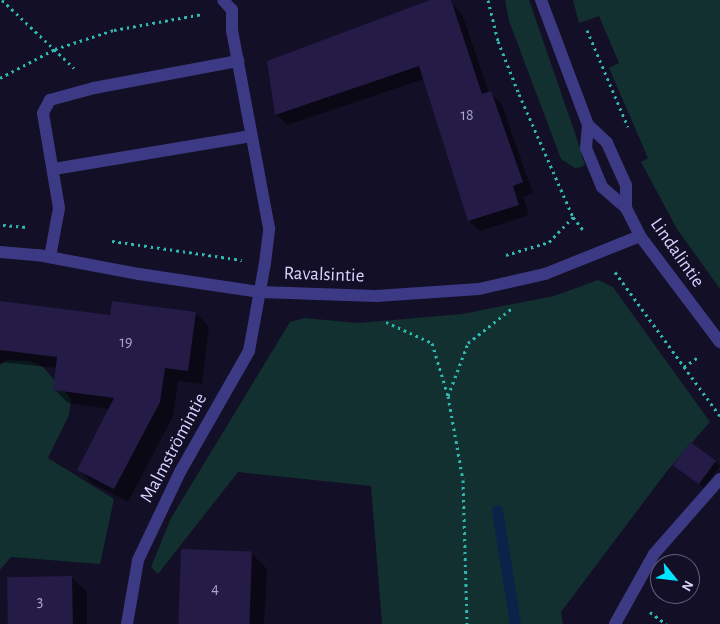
<!DOCTYPE html>
<meta charset="utf-8">
<style>
body{margin:0}
#map{position:relative;width:720px;height:624px;overflow:hidden;background:#130f26;font-family:"Alegreya Sans",sans-serif}
div>[style]{position:absolute}
.green>*{inset:0;background:#12302f}
.shadow>*{inset:0;background:#0007;transform-origin:0 0}
.stream>*{height:11px;margin:-5.5px;padding:0 5.5px;transform-origin:5.5px;border-radius:5.5px;background:#0c2248}
.building>*{inset:0;background:#241b47;transform-origin:0 0}
.path>*{height:3px;margin-top:-1.5px;transform-origin:0;background:repeating-linear-gradient(90deg,#2fb8b0 0 2.5px,transparent 0 6.5px)}
.minor>*{height:12px;margin:-6px;padding:0 6px;transform-origin:6px;border-radius:6px;background:#3d3a85}
span{translate:-50% -50%;white-space:nowrap;text-align:center;line-height:1.15;-webkit-text-stroke:5px #130f26;paint-order:stroke}
.number-label{font-size:16px;color:#aca6d1}
.number-label span{-webkit-text-stroke-width:0}
.street-label{font-size:19px;color:#d9d4ff}
.north{position:absolute;left:650px;top:554px;width:50px;height:50px;box-sizing:border-box;background:#130f26;border:1px solid #625e7d;border-radius:50%;rotate:119deg;font-size:14px;font-weight:700;line-height:20px;text-align:center;color:#d9d4ff}
.north::after{content:'';display:block;margin:auto;width:18px;height:22px;background:#00e5ff;clip-path:polygon(50% 0,100% 100%,50% 72%,0 100%)}
</style>
<div id="map">
<div class="green">
<div style="clip-path:polygon(505px 0,529px 0,576px 136px,585px 165px,581px 167px,575px 168px,561px 159px,509px 21px)"></div>
<div style="clip-path:polygon(573px 0,720px 0,720px 289px,677px 229px,641px 162px,648px 158px,609px 68px,619px 63px,599px 16px,579px 23px)"></div>
<div style="clip-path:polygon(598px 280px,613px 287px,710px 422px,667px 471px,561px 612px,563px 624px,382px 624px,371px 486px,238px 472px,158px 574px,151px 567px,171px 518px,290px 322px,305px 318px,358px 323px,462px 314px,554px 296px)"></div>
<div style="clip-path:polygon(7px 360px,29px 361px,43px 367px,71px 399px,69px 415px,48px 458px,114px 499px,100px 564px,11px 557px,0 570px,0 365px)"></div>
</div>
<div class="shadow">
<div style="clip-path:polygon(451px 3px,462px 14px,489px 93px,501px 103px,533px 193px,523px 197px,529px 215px,480px 231px,469px 221px,424px 79px,287px 125px,276px 114px)"></div>
<div style="clip-path:polygon(0 302px,111px 317px,196px 313px,209px 327px,202px 384px,178px 381px,173px 416px,128px 502px,92px 483px,79px 469px,110px 409px,68px 403px,54px 389px,57px 368px,0 362px)"></div>
<div style="left:690px;top:444px;width:37px;height:27px;rotate:36deg"></div>
<div style="clip-path:polygon(252px 554px,267px 569px,264px 624px,178px 624px)"></div>
<div style="clip-path:polygon(72px 578px,87px 592px,87px 624px,9px 624px)"></div>
</div>
<div class="stream">
<div style="left:497px;top:510px;width:115px;rotate:81deg"></div>
</div>
<div class="building">
<div style="clip-path:polygon(430px 0,451px 0,482px 94px,491px 91px,523px 182px,513px 186px,519px 205px,468px 221px,419px 66px,275px 115px,267px 61px)"></div>
<div style="clip-path:polygon(0 301px,110px 315px,112px 301px,196px 312px,188px 371px,165px 368px,160px 402px,114px 489px,77px 470px,114px 398px,53px 390px,57px 357px,0 350px)"></div>
<div style="left:690px;top:442px;width:32px;height:29px;rotate:36deg"></div>
<div style="left:181px;top:549px;width:71px;height:75px;rotate:2deg"></div>
<div style="left:72px;top:576px;width:48px;height:65px;rotate:89deg"></div>
</div>
<div class="path">
<div style="left:2px;top:0;width:99px;rotate:43.4deg"></div>
<div style="left:488px;top:0;width:42px;rotate:76.3deg"></div>
<div style="left:498px;top:41px;width:57px;rotate:68.4deg"></div>
<div style="left:519px;top:94px;width:134px;rotate:66.3deg"></div>
<div style="left:573px;top:217px;width:18px;rotate:52deg"></div>
<div style="left:587px;top:30px;width:105px;rotate:67.1deg"></div>
<div style="left:0;top:78px;width:62px;rotate:-27.8deg"></div>
<div style="left:55px;top:49px;width:62px;rotate:-17.9deg"></div>
<div style="left:114px;top:30px;width:90px;rotate:-10.2deg"></div>
<div style="left:3px;top:225px;width:24px;rotate:5deg"></div>
<div style="left:112px;top:241px;width:131px;rotate:8.3deg"></div>
<div style="left:506px;top:255px;width:45px;rotate:-16.8deg"></div>
<div style="left:549px;top:242px;width:35px;rotate:-46deg"></div>
<div style="left:615px;top:272px;width:178px;rotate:53.9deg"></div>
<div style="left:386px;top:322px;width:51px;rotate:24.5deg"></div>
<div style="left:432px;top:343px;width:55px;rotate:73.2deg"></div>
<div style="left:448px;top:396px;width:85px;rotate:79.9deg"></div>
<div style="left:463px;top:480px;width:144px;rotate:88.4deg"></div>
<div style="left:684px;top:367px;width:19px;rotate:-35deg"></div>
<div style="left:448px;top:396px;width:57px;rotate:-69.3deg"></div>
<div style="left:468px;top:343px;width:55px;rotate:-38.3deg"></div>
<div style="left:650px;top:612px;width:20px;rotate:37deg"></div>
</div>
<div class="minor">
<div style="left:541px;top:0;width:134px;rotate:69.4deg"></div>
<div style="left:588px;top:125px;width:26px;rotate:43deg"></div>
<div style="left:607px;top:143px;width:46px;rotate:65.7deg"></div>
<div style="left:626px;top:185px;width:23px;rotate:90deg"></div>
<div style="left:588px;top:125px;width:23px;rotate:95deg"></div>
<div style="left:586px;top:148px;width:42px;rotate:67.7deg"></div>
<div style="left:602px;top:187px;width:32px;rotate:41deg"></div>
<div style="left:626px;top:208px;width:31px;rotate:63deg"></div>
<div style="left:640px;top:236px;width:133px;rotate:53deg"></div>
<div style="left:54px;top:169px;width:200px;rotate:-9.5deg"></div>
<div style="left:0;top:252px;width:38px;rotate:5deg"></div>
<div style="left:38px;top:255px;width:103px;rotate:10.7deg"></div>
<div style="left:139px;top:274px;width:122px;rotate:8.5deg"></div>
<div style="left:260px;top:292px;width:116px;rotate:2deg"></div>
<div style="left:376px;top:296px;width:103px;rotate:-3.9deg"></div>
<div style="left:479px;top:289px;width:68px;rotate:-12.8deg"></div>
<div style="left:545px;top:274px;width:102px;rotate:-21.8deg"></div>
<div style="left:50px;top:257px;width:50px;rotate:-79.6deg"></div>
<div style="left:59px;top:208px;width:96px;rotate:-99.6deg"></div>
<div style="left:43px;top:113px;width:15px;rotate:-62deg"></div>
<div style="left:50px;top:100px;width:46px;rotate:-15.3deg"></div>
<div style="left:94px;top:88px;width:147px;rotate:-10.6deg"></div>
<div style="left:127px;top:624px;width:65px;rotate:-80.2deg"></div>
<div style="left:138px;top:560px;width:98px;rotate:-64.5deg"></div>
<div style="left:180px;top:472px;width:139px;rotate:-60.3deg"></div>
<div style="left:249px;top:351px;width:89px;rotate:-79.7deg"></div>
<div style="left:265px;top:263px;width:35px;rotate:-83deg"></div>
<div style="left:269px;top:228px;width:200px;rotate:-100.6deg"></div>
<div style="left:232px;top:31px;width:21px;rotate:-90deg"></div>
<div style="left:232px;top:10px;width:13px;rotate:-132deg"></div>
<div style="left:615px;top:624px;width:80px;rotate:-60.9deg"></div>
<div style="left:654px;top:554px;width:100px;rotate:-48.7deg"></div>
</div>
<div class="number-label">
<span style="left:467px;top:115px">18</span>
<span style="left:126px;top:342px">19</span>
<span style="left:215px;top:588px">4</span>
<span style="left:40px;top:601px">3</span>
</div>
<div class="street-label">
<span style="left:677px;top:253px;rotate:55deg">Lindalintie</span>
<span style="left:324px;top:275px;rotate:2deg">Ravalsintie</span>
<span style="left:174px;top:448px;rotate:-62deg">Malmströmintie</span>
</div>
<div class="north">N</div>
</div>
